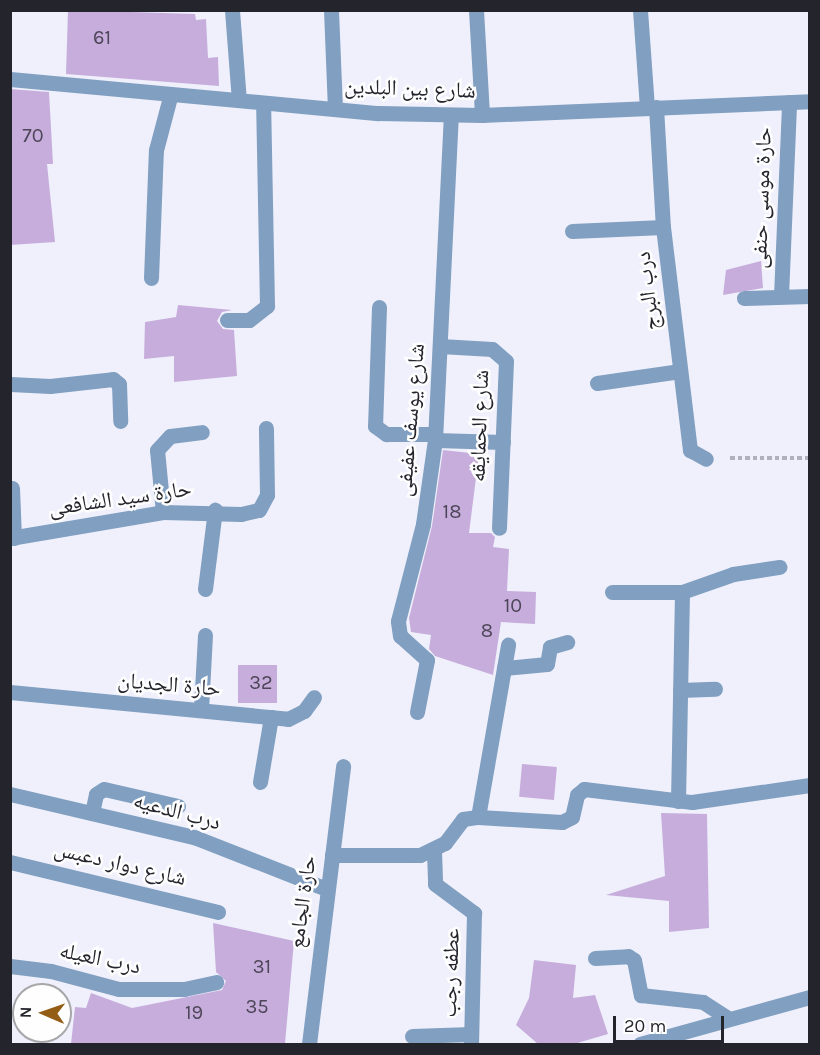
<!DOCTYPE html>
<meta charset="utf-8">
<style>
body{margin:0}
#map{position:relative;width:820px;height:1055px;overflow:hidden;background:#eff0fc;font-family:Karla,"Noto Naskh Arabic",sans-serif}
div>[style]{position:absolute}
.building>*{inset:0;background:#c7addc;transform-origin:0 0}
.path>*{height:4px;margin-top:-2px;transform-origin:0;background:repeating-linear-gradient(90deg,#b0b1bc 0 4.5px,transparent 0 7.5px)}
.street>*{height:15px;margin:-7.5px;padding:0 7.5px;transform-origin:7.5px;border-radius:7.5px;background:#819fc0}
span{translate:-50% -50%;white-space:nowrap;text-align:center;line-height:1.15;-webkit-text-stroke:5px #fefefe;paint-order:stroke}
.number-label{font-size:20px;color:#4d4658}
.number-label span{-webkit-text-stroke-width:0}
.street-label{font-size:22px;color:#24242c}
.frame{position:absolute;inset:0;border:12px solid #24242c;pointer-events:none}
.north{position:absolute;left:12px;top:983px;width:60px;height:60px;box-sizing:border-box;background:#fefefe;border:2px solid #a7a7aa;border-radius:50%;rotate:272deg;font-size:16px;font-weight:700;line-height:24px;text-align:center;color:#24242c}
.north::after{content:'';display:block;margin:auto;width:21px;height:27px;background:#945d15;clip-path:polygon(50% 0,100% 100%,50% 72%,0 100%)}
.scale{position:absolute;left:613px;top:1016px;width:111px;height:27px;box-sizing:border-box;border:3px solid #24242c;border-top:0;padding-left:8px;font-size:18px;line-height:21px;white-space:nowrap;color:#24242c;-webkit-text-stroke:4px #fefefe;paint-order:stroke}
</style>
<div id="map">
<div class="building">
<div style="clip-path:polygon(68px 10px,195px 14px,196px 20px,206px 19px,208px 58px,218px 57px,219px 86px,66px 74px)"></div>
<div style="clip-path:polygon(10px 89px,49px 92px,53px 164px,47px 164px,55px 242px,10px 245px)"></div>
<div style="clip-path:polygon(761px 261px,763px 288px,723px 295px,726px 270px)"></div>
<div style="clip-path:polygon(178px 305px,232px 310px,222px 312px,217px 321px,223px 329px,234px 330px,237px 376px,174px 382px,174px 356px,144px 359px,145px 322px,176px 317px)"></div>
<div style="clip-path:polygon(443px 450px,479px 454px,469px 533px,491px 533px,495px 537px,493px 547px,509px 549px,507px 591px,536px 592px,535px 624px,501px 622px,493px 675px,435px 656px,429px 649px,431px 635px,411px 632px,409px 618px,432px 526px)"></div>
<div style="left:277px;top:665px;width:38px;height:39px;rotate:90deg"></div>
<div style="left:522px;top:764px;width:35px;height:33px;rotate:5deg"></div>
<div style="clip-path:polygon(661px 813px,707px 814px,709px 928px,669px 932px,669px 901px,606px 895px,665px 876px)"></div>
<div style="clip-path:polygon(213px 923px,294px 941px,285px 1044px,71px 1044px,75px 1007px,86px 1008px,91px 993px,132px 1008px,222px 990px,226px 981px,216px 972px)"></div>
<div style="clip-path:polygon(534px 960px,576px 965px,573px 998px,595px 995px,608px 1034px,574px 1044px,538px 1044px,516px 1025px,529px 998px)"></div>
</div>
<div class="path">
<div style="left:730px;top:458px;width:80px"></div>
</div>
<div class="street">
<div style="left:232px;top:10px;width:90px;rotate:85.6deg"></div>
<div style="left:331px;top:10px;width:99px;rotate:87.7deg"></div>
<div style="left:476px;top:10px;width:105px;rotate:86.7deg"></div>
<div style="left:640px;top:10px;width:98px;rotate:85.9deg"></div>
<div style="left:10px;top:79px;width:370px;rotate:5.3deg"></div>
<div style="left:378px;top:113px;width:104px;rotate:1.1deg"></div>
<div style="left:482px;top:115px;width:328px;rotate:-2.4deg"></div>
<div style="left:656px;top:107px;width:120px;rotate:86.7deg"></div>
<div style="left:663px;top:227px;width:225px;rotate:83.1deg"></div>
<div style="left:690px;top:450px;width:18px;rotate:29deg"></div>
<div style="left:572px;top:231px;width:91px;rotate:-2.5deg"></div>
<div style="left:151px;top:278px;width:128px;rotate:-87.8deg"></div>
<div style="left:156px;top:150px;width:55px;rotate:-75.2deg"></div>
<div style="left:781px;top:296px;width:194px;rotate:-87.6deg"></div>
<div style="left:744px;top:298px;width:66px;rotate:-1.7deg"></div>
<div style="left:379px;top:307px;width:119px;rotate:91.9deg"></div>
<div style="left:375px;top:426px;width:14px;rotate:36deg"></div>
<div style="left:386px;top:434px;width:49px"></div>
<div style="left:227px;top:320px;width:22px"></div>
<div style="left:249px;top:320px;width:23px;rotate:-38deg"></div>
<div style="left:267px;top:306px;width:203px;rotate:-91.1deg"></div>
<div style="left:440px;top:346px;width:52px;rotate:3.3deg"></div>
<div style="left:492px;top:349px;width:18px;rotate:41deg"></div>
<div style="left:506px;top:361px;width:167px;rotate:92.4deg"></div>
<div style="left:597px;top:383px;width:84px;rotate:-8.2deg"></div>
<div style="left:10px;top:384px;width:40px;rotate:2.9deg"></div>
<div style="left:50px;top:386px;width:63px;rotate:-6.3deg"></div>
<div style="left:113px;top:379px;width:8px;rotate:40deg"></div>
<div style="left:119px;top:384px;width:37px;rotate:88deg"></div>
<div style="left:435px;top:440px;width:68px;rotate:1.7deg"></div>
<div style="left:12px;top:488px;width:50px;rotate:87.7deg"></div>
<div style="left:163px;top:512px;width:62px;rotate:-95.5deg"></div>
<div style="left:157px;top:450px;width:19px;rotate:-47deg"></div>
<div style="left:170px;top:436px;width:32px;rotate:-7deg"></div>
<div style="left:10px;top:538px;width:155px;rotate:-9.6deg"></div>
<div style="left:163px;top:512px;width:78px;rotate:1.5deg"></div>
<div style="left:241px;top:514px;width:18px;rotate:-13deg"></div>
<div style="left:259px;top:510px;width:17px;rotate:-62deg"></div>
<div style="left:267px;top:495px;width:67px;rotate:-90.9deg"></div>
<div style="left:205px;top:589px;width:80px;rotate:-82.8deg"></div>
<div style="left:612px;top:592px;width:70px"></div>
<div style="left:682px;top:592px;width:54px;rotate:-19.4deg"></div>
<div style="left:733px;top:574px;width:47px;rotate:-8.7deg"></div>
<div style="left:504px;top:668px;width:43px;rotate:-5.3deg"></div>
<div style="left:547px;top:664px;width:17px;rotate:-80deg"></div>
<div style="left:550px;top:647px;width:18px;rotate:-16deg"></div>
<div style="left:680px;top:690px;width:35px;rotate:-2deg"></div>
<div style="left:10px;top:692px;width:279px;rotate:5.5deg"></div>
<div style="left:288px;top:719px;width:18px;rotate:-27deg"></div>
<div style="left:304px;top:711px;width:17px;rotate:-54deg"></div>
<div style="left:201px;top:709px;width:74px;rotate:-86.9deg"></div>
<div style="left:417px;top:712px;width:53px;rotate:-79.1deg"></div>
<div style="left:427px;top:660px;width:36px;rotate:-138deg"></div>
<div style="left:400px;top:636px;width:15px;rotate:-98deg"></div>
<div style="left:398px;top:621px;width:100px;rotate:-75.5deg"></div>
<div style="left:423px;top:524px;width:85px;rotate:-81.9deg"></div>
<div style="left:435px;top:440px;width:325px;rotate:-87.2deg"></div>
<div style="left:260px;top:782px;width:66px;rotate:-80.4deg"></div>
<div style="left:10px;top:794px;width:189px;rotate:13.2deg"></div>
<div style="left:194px;top:837px;width:143px;rotate:21.4deg"></div>
<div style="left:678px;top:801px;width:209px;rotate:-88.9deg"></div>
<div style="left:92px;top:813px;width:19px;rotate:-78deg"></div>
<div style="left:96px;top:794px;width:9px;rotate:-32deg"></div>
<div style="left:104px;top:789px;width:76px;rotate:12.9deg"></div>
<div style="left:478px;top:817px;width:175px;rotate:-80.1deg"></div>
<div style="left:434px;top:851px;width:33px;rotate:88deg"></div>
<div style="left:435px;top:884px;width:49px;rotate:36.6deg"></div>
<div style="left:474px;top:913px;width:131px;rotate:91.3deg"></div>
<div style="left:332px;top:855px;width:88px"></div>
<div style="left:420px;top:855px;width:28px;rotate:-26deg"></div>
<div style="left:445px;top:843px;width:30px;rotate:-53deg"></div>
<div style="left:463px;top:819px;width:15px;rotate:-8deg"></div>
<div style="left:478px;top:817px;width:84px;rotate:3.4deg"></div>
<div style="left:562px;top:822px;width:11px;rotate:-27deg"></div>
<div style="left:572px;top:817px;width:23px;rotate:-77deg"></div>
<div style="left:577px;top:795px;width:9px;rotate:-41deg"></div>
<div style="left:584px;top:789px;width:109px;rotate:6.9deg"></div>
<div style="left:692px;top:802px;width:119px;rotate:-8.2deg"></div>
<div style="left:10px;top:862px;width:214px;rotate:13.5deg"></div>
<div style="left:595px;top:958px;width:33px;rotate:-3deg"></div>
<div style="left:628px;top:956px;width:7px;rotate:34deg"></div>
<div style="left:634px;top:960px;width:36px;rotate:79deg"></div>
<div style="left:641px;top:995px;width:62px;rotate:6.4deg"></div>
<div style="left:703px;top:1002px;width:30px;rotate:33deg"></div>
<div style="left:10px;top:966px;width:41px;rotate:7deg"></div>
<div style="left:51px;top:971px;width:70px;rotate:14.8deg"></div>
<div style="left:119px;top:989px;width:65px"></div>
<div style="left:184px;top:989px;width:33px;rotate:-12deg"></div>
<div style="left:412px;top:1036px;width:59px;rotate:-1.9deg"></div>
<div style="left:309px;top:1044px;width:280px;rotate:-83deg"></div>
<div style="left:640px;top:1044px;width:176px;rotate:-15.5deg"></div>
</div>
<div class="number-label">
<span style="left:102px;top:37px">61</span>
<span style="left:33px;top:135px">70</span>
<span style="left:452px;top:511px">18</span>
<span style="left:513px;top:605px">10</span>
<span style="left:487px;top:630px">8</span>
<span style="left:261px;top:682px">32</span>
<span style="left:262px;top:966px">31</span>
<span style="left:257px;top:1006px">35</span>
<span style="left:194px;top:1012px">19</span>
</div>
<div class="street-label">
<span style="left:410px;top:89px;rotate:2deg">شارع بين البلدين</span>
<span style="left:762px;top:198px;rotate:-88deg">حارة موسى حنفى</span>
<span style="left:648px;top:291px;rotate:-97deg">درب البرج</span>
<span style="left:411px;top:420px;rotate:-85deg">شارع يوسف عفيفى</span>
<span style="left:480px;top:426px;rotate:-88deg">شارع الحمايقه</span>
<span style="left:120px;top:499px;rotate:-8deg">حارة سيد الشافعى</span>
<span style="left:169px;top:685px;rotate:5deg">حارة الجديان</span>
<span style="left:177px;top:812px;rotate:15deg">درب الدعيه</span>
<span style="left:120px;top:864px;rotate:13deg">شارع دوار دعبس</span>
<span style="left:303px;top:902px;rotate:-82deg">حارة الجامع</span>
<span style="left:100px;top:959px;rotate:12deg">درب العيله</span>
<span style="left:451px;top:973px;rotate:-88deg">عطفه رجب</span>
</div>
<div class="frame"></div>
<div class="north">N</div>
<div class="scale">20 m</div>
</div>
